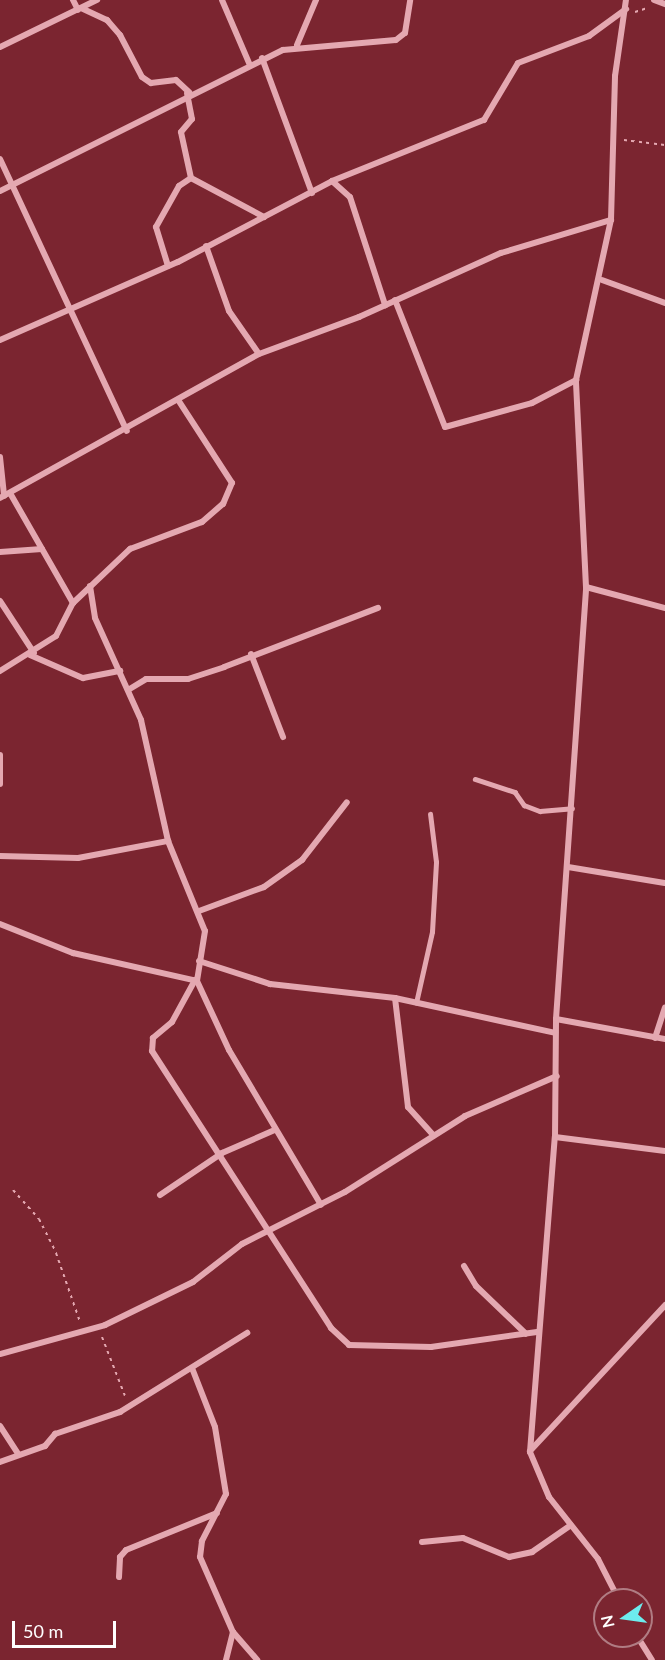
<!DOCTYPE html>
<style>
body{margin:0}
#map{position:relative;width:665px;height:1660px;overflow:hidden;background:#7b2530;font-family:Lato,sans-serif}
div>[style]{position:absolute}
.path>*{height:2px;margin-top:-1px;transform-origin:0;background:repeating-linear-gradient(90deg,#e4a8b1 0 3px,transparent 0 7.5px)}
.service>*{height:4.5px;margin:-2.25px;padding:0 2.25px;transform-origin:2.25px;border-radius:2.25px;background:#e4a8b1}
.minor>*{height:6px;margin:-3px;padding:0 3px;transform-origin:3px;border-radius:3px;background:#e4a8b1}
span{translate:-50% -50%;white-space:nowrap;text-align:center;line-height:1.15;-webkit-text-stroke:4.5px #7b2530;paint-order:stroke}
.north{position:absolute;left:593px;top:1588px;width:60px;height:60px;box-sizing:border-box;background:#7b2530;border:2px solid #b07c83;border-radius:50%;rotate:257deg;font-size:16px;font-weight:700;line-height:24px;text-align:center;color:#fff}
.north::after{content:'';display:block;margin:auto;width:21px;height:27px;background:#6decee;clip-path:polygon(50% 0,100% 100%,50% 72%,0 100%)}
.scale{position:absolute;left:12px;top:1621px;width:104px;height:27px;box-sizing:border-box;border:3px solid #fff;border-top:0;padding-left:8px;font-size:18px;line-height:21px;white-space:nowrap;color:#fff;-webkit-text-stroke:4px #7b2530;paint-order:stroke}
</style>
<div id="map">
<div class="path">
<div style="left:635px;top:12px;width:13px;rotate:-18deg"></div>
<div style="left:624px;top:140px;width:41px;rotate:7deg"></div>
<div style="left:13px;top:1190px;width:39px;rotate:48deg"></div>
<div style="left:39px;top:1219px;width:38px;rotate:63deg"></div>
<div style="left:56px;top:1253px;width:73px;rotate:70.8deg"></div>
<div style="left:102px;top:1337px;width:63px;rotate:68.7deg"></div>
</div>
<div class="service">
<div style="left:475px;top:779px;width:42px;rotate:18deg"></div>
<div style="left:515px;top:792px;width:16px;rotate:55deg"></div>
<div style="left:524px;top:805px;width:17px;rotate:21deg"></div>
<div style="left:540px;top:811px;width:32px;rotate:-5deg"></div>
<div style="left:416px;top:1003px;width:73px;rotate:-77.3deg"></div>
<div style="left:432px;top:932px;width:70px;rotate:-86.7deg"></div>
<div style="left:436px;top:862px;width:48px;rotate:-97.1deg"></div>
</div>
<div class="minor">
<div style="left:73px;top:0;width:11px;rotate:63deg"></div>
<div style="left:222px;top:0;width:69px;rotate:66.8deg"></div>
<div style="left:654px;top:0;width:12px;rotate:20deg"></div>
<div style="left:81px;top:8px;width:29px;rotate:25deg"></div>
<div style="left:107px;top:20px;width:20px;rotate:49deg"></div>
<div style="left:120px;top:35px;width:47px;rotate:62.4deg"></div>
<div style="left:142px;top:77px;width:11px;rotate:34deg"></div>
<div style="left:151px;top:83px;width:25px;rotate:-7deg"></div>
<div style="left:176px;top:80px;width:18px;rotate:43deg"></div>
<div style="left:297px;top:45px;width:49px;rotate:-67.1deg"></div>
<div style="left:0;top:47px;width:108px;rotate:-25.9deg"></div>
<div style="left:262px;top:58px;width:144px;rotate:69.7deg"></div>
<div style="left:0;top:159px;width:300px;rotate:65deg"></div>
<div style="left:191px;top:178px;width:83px;rotate:28.1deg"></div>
<div style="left:332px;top:181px;width:24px;rotate:42deg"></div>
<div style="left:350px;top:197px;width:114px;rotate:72deg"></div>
<div style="left:0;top:191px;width:316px;rotate:-26.5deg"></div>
<div style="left:283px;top:50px;width:113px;rotate:-5.1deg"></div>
<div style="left:396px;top:40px;width:11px;rotate:-38deg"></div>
<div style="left:405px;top:33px;width:33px;rotate:-81deg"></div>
<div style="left:206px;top:246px;width:69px;rotate:70.5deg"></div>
<div style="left:229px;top:311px;width:52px;rotate:55.1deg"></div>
<div style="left:168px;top:266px;width:41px;rotate:-107.1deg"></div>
<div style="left:156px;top:227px;width:47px;rotate:-60.7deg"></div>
<div style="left:179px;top:186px;width:14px;rotate:-34deg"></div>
<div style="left:191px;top:178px;width:47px;rotate:-102.3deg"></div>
<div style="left:181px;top:132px;width:17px;rotate:-50deg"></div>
<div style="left:192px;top:119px;width:26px;rotate:-101deg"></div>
<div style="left:602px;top:280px;width:67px;rotate:20.1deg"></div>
<div style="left:395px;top:300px;width:136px;rotate:68.5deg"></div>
<div style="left:445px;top:427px;width:90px;rotate:-15.4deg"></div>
<div style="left:532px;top:403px;width:50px;rotate:-27.6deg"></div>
<div style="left:0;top:340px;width:194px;rotate:-23.7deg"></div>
<div style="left:178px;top:262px;width:174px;rotate:-27.7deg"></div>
<div style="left:332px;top:181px;width:164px;rotate:-21.9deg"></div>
<div style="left:484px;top:120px;width:66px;rotate:-59.2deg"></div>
<div style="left:518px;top:63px;width:76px;rotate:-20.8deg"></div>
<div style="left:589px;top:36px;width:46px;rotate:-36.1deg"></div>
<div style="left:0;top:457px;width:39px;rotate:84deg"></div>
<div style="left:10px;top:493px;width:127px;rotate:60.2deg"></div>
<div style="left:0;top:498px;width:296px;rotate:-29.1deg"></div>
<div style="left:259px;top:354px;width:107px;rotate:-20.3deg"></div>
<div style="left:359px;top:317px;width:156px;rotate:-24.3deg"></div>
<div style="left:501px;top:253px;width:115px;rotate:-16.7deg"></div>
<div style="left:0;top:552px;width:42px;rotate:-4.1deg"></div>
<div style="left:90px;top:586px;width:32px;rotate:81deg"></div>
<div style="left:95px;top:618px;width:112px;rotate:65.7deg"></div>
<div style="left:141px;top:720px;width:124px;rotate:77.4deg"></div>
<div style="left:168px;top:841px;width:97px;rotate:67.7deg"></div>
<div style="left:205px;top:931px;width:51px;rotate:99.1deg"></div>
<div style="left:197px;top:981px;width:76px;rotate:65.1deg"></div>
<div style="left:229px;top:1050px;width:180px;rotate:59.3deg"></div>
<div style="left:586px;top:587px;width:82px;rotate:14.9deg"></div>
<div style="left:0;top:601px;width:62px;rotate:56.8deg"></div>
<div style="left:251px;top:654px;width:89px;rotate:68.9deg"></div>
<div style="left:30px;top:655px;width:58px;rotate:23.5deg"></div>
<div style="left:83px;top:678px;width:38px;rotate:-11deg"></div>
<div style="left:0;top:671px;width:66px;rotate:-32deg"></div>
<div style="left:56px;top:636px;width:37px;rotate:-63deg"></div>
<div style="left:73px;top:603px;width:79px;rotate:-43.5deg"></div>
<div style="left:130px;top:549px;width:77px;rotate:-20.6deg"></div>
<div style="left:202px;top:522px;width:28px;rotate:-41deg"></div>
<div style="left:223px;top:504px;width:23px;rotate:-67deg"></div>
<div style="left:232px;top:483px;width:99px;rotate:-123deg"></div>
<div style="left:128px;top:690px;width:21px;rotate:-31deg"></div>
<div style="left:146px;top:679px;width:42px"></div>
<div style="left:188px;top:679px;width:38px;rotate:-18deg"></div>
<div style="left:224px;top:667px;width:165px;rotate:-21deg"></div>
<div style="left:0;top:755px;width:29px;rotate:90deg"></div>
<div style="left:0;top:856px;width:78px;rotate:1.5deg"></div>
<div style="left:78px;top:858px;width:92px;rotate:-10.7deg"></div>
<div style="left:568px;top:867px;width:98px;rotate:9.4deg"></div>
<div style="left:199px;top:911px;width:69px;rotate:-20.3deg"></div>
<div style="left:264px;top:887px;width:47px;rotate:-35.4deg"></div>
<div style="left:302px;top:860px;width:73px;rotate:-52.2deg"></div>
<div style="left:0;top:924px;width:79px;rotate:21.7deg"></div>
<div style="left:73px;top:953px;width:127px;rotate:12.7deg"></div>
<div style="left:199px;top:961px;width:75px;rotate:17.9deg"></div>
<div style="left:270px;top:984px;width:126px;rotate:6.4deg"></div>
<div style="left:395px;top:998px;width:164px;rotate:12.3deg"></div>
<div style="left:195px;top:980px;width:48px;rotate:118.7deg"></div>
<div style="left:172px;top:1022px;width:25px;rotate:140deg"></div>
<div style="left:153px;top:1038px;width:13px;rotate:94deg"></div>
<div style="left:152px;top:1051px;width:330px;rotate:57.1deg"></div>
<div style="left:331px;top:1328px;width:25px;rotate:43deg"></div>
<div style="left:349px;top:1345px;width:82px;rotate:1.4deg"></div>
<div style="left:431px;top:1347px;width:107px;rotate:-8.1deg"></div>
<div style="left:395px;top:998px;width:110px;rotate:83.2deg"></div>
<div style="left:408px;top:1107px;width:38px;rotate:48deg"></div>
<div style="left:556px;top:1019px;width:111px;rotate:10.4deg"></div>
<div style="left:655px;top:1038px;width:32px;rotate:-72deg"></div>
<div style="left:555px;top:1137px;width:111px;rotate:7.3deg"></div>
<div style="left:160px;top:1195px;width:75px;rotate:-34.1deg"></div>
<div style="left:222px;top:1153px;width:58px;rotate:-23.5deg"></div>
<div style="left:464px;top:1266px;width:23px;rotate:59deg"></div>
<div style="left:476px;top:1286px;width:69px;rotate:43.8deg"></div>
<div style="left:0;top:1354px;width:109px;rotate:-15.4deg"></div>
<div style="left:105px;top:1325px;width:98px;rotate:-26deg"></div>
<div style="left:193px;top:1282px;width:62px;rotate:-37.8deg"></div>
<div style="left:242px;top:1244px;width:115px;rotate:-26.8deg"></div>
<div style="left:345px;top:1192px;width:142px;rotate:-32.3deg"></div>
<div style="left:465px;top:1116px;width:100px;rotate:-23.5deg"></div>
<div style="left:192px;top:1368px;width:63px;rotate:68.7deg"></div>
<div style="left:215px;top:1427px;width:68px;rotate:80.7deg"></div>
<div style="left:226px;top:1494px;width:53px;rotate:117.1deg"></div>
<div style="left:202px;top:1541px;width:16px;rotate:97deg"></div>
<div style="left:200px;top:1557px;width:82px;rotate:66.3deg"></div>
<div style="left:233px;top:1632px;width:37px;rotate:49deg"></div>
<div style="left:0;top:1426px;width:33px;rotate:57deg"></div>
<div style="left:530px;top:1451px;width:199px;rotate:-47.2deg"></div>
<div style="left:0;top:1462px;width:48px;rotate:-19.6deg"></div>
<div style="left:45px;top:1446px;width:16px;rotate:-50deg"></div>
<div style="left:55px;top:1434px;width:69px;rotate:-18.7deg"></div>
<div style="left:120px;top:1412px;width:150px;rotate:-31.9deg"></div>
<div style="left:422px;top:1542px;width:41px;rotate:-5.6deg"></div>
<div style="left:463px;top:1538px;width:50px;rotate:22.4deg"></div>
<div style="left:509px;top:1557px;width:24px;rotate:-12deg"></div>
<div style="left:532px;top:1552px;width:47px;rotate:-34.7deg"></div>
<div style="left:119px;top:1577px;width:20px;rotate:-87deg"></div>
<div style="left:120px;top:1557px;width:9px;rotate:-49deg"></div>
<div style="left:126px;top:1550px;width:98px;rotate:-22.1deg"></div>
<div style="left:619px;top:1600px;width:46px;rotate:-117.1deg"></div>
<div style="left:598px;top:1559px;width:79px;rotate:-128.3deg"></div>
<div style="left:549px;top:1497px;width:49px;rotate:-112.9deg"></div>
<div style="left:530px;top:1452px;width:316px;rotate:-85.5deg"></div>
<div style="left:555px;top:1137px;width:118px;rotate:-89.5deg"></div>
<div style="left:556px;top:1019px;width:433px;rotate:-86deg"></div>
<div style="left:586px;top:587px;width:207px;rotate:-92.8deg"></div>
<div style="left:576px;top:380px;width:164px;rotate:-77.7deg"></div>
<div style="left:611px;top:220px;width:144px;rotate:-88.4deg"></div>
<div style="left:615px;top:76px;width:77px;rotate:-81.8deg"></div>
<div style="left:637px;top:1636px;width:28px;rotate:58deg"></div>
<div style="left:226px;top:1660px;width:29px;rotate:-76deg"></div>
</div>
<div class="north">N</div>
<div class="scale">50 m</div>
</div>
